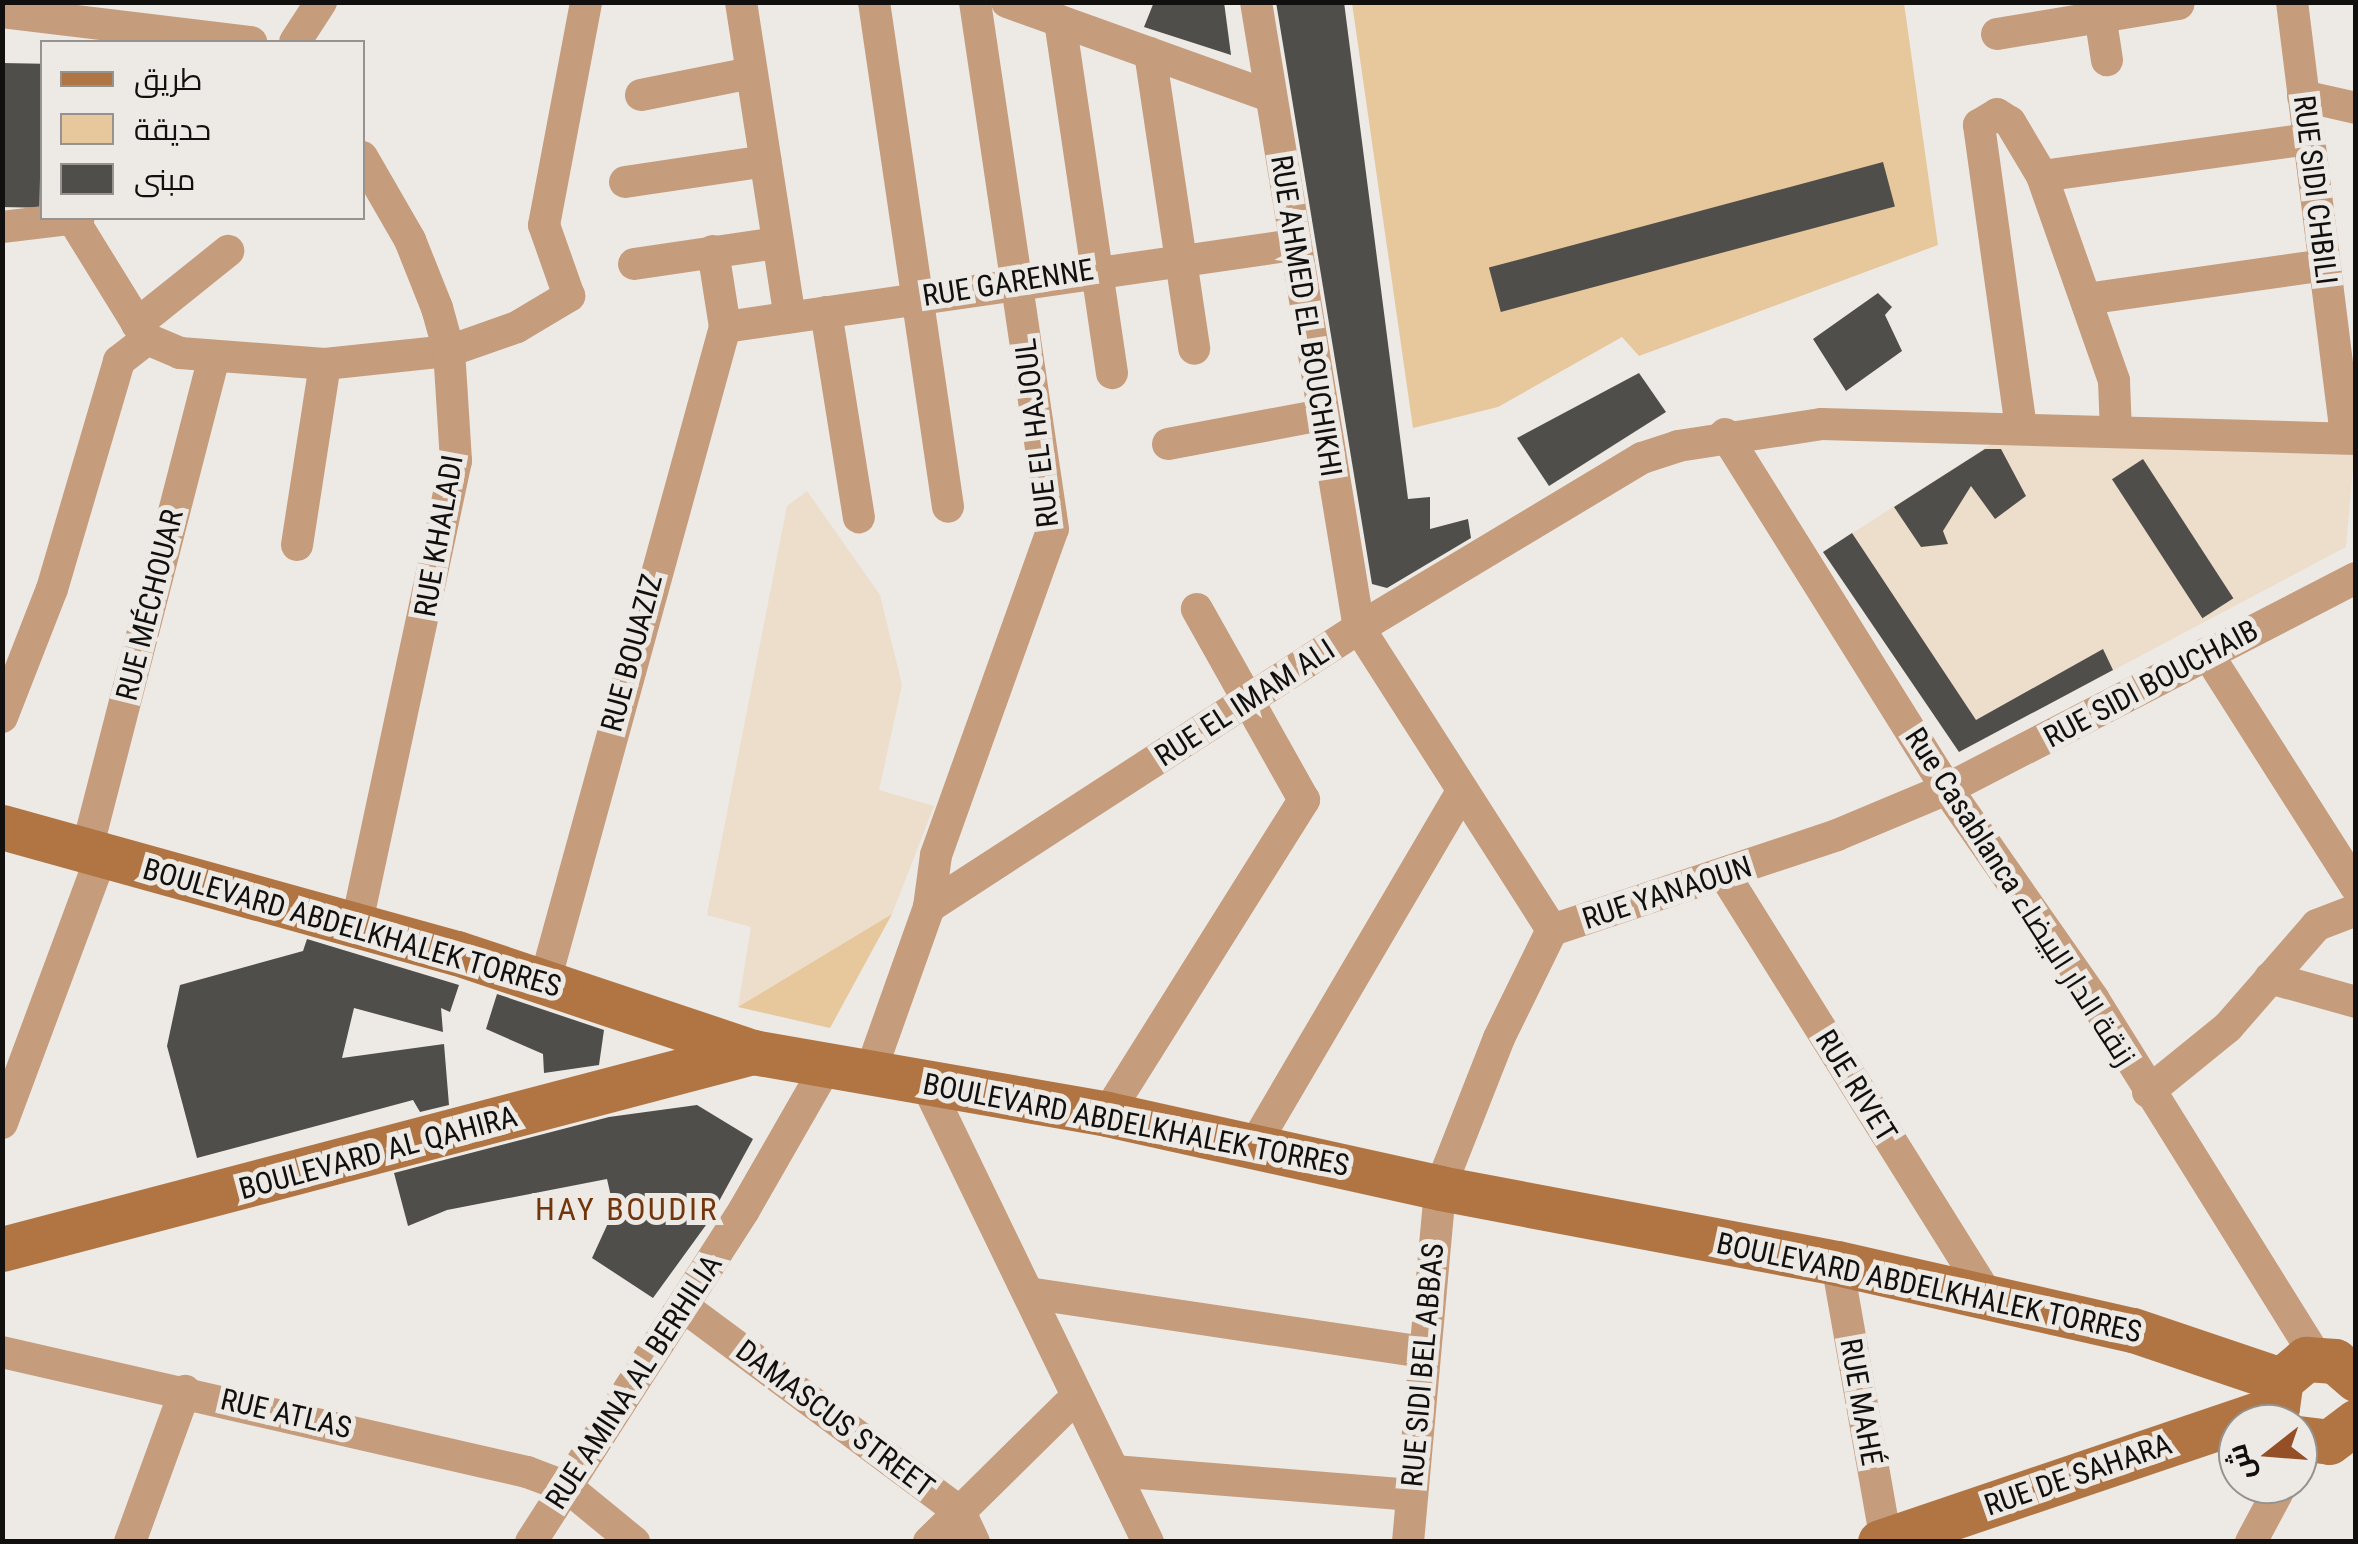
<!DOCTYPE html>
<meta charset="utf-8">
<style>
body{margin:0}
#map{position:relative;width:2358px;height:1544px;overflow:hidden;background:#ede9e5;font-family:"Roboto Condensed",Cairo,sans-serif}
div>[style]{position:absolute}
.education>*{inset:0;background:#eddecb}
.green>*{inset:0;background:#e7c79c}
.building>*{inset:0;background:#504e4a;transform-origin:0 0}
.street>*{height:32px;margin:-16px;padding:0 16px;transform-origin:16px;border-radius:16px;background:#c59c7c}
.secondary>*{height:45px;margin:-22.5px;padding:0 22.5px;transform-origin:22.5px;border-radius:22.5px;background:#b17543}
span{translate:-50% -50%;white-space:nowrap;text-align:center;line-height:1.15;-webkit-text-stroke:10px #ede9e5;paint-order:stroke}
.street-label{font-size:30px;color:#11100f}
.neighbourhood-label{font-size:32px;color:#72350c;letter-spacing:2.5px}
.frame{position:absolute;inset:0;border:5px solid #11100f;pointer-events:none}
.legend{position:absolute;left:40px;top:40px;width:325px;height:180px;box-sizing:border-box;background:#ede9e5;border:2px solid #95928f;margin:0;padding:12px 18px;list-style:none;font-size:30px;color:#11100f}
.legend li{display:flex;align-items:center;gap:20px;height:50px}
.legend b{width:50px;border:2px solid #95928f}
.north{position:absolute;left:2218px;top:1404px;width:100px;height:100px;box-sizing:border-box;background:#ede9e5;border:2px solid #95928f;border-radius:50%;rotate:253deg;font-size:28px;font-weight:700;line-height:40px;text-align:center;color:#11100f}
.north::after{content:'';display:block;margin:auto;width:35px;height:45px;background:#944f26;clip-path:polygon(50% 0,100% 100%,50% 72%,0 100%)}
</style>
<div id="map">
<div class="education">
<div style="clip-path:polygon(1996px 441px,2355px 445px,2346px 547px,1959px 752px,1823px 552px)"></div>
<div style="clip-path:polygon(807px 491px,880px 595px,902px 685px,879px 790px,934px 806px,892px 914px,738px 1007px,751px 927px,707px 915px,787px 506px)"></div>
</div>
<div class="green">
<div style="clip-path:polygon(1352px 3px,1904px 3px,1938px 245px,1639px 356px,1622px 337px,1498px 407px,1413px 428px)"></div>
<div style="clip-path:polygon(892px 914px,830px 1028px,738px 1007px)"></div>
</div>
<div class="building">
<div style="clip-path:polygon(1154px 2px,1224px 2px,1231px 55px,1144px 27px)"></div>
<div style="clip-path:polygon(1276px 2px,1344px 2px,1408px 499px,1430px 497px,1430px 529px,1468px 519px,1471px 538px,1387px 588px,1372px 584px)"></div>
<div style="left:2px;top:63px;width:40px;height:144px;rotate:1deg"></div>
<div style="left:1883px;top:162px;width:46px;height:408px;rotate:75deg"></div>
<div style="clip-path:polygon(1878px 293px,1892px 307px,1885px 315px,1902px 351px,1846px 391px,1813px 339px)"></div>
<div style="clip-path:polygon(1639px 373px,1666px 412px,1549px 486px,1517px 438px)"></div>
<div style="clip-path:polygon(1985px 449px,2001px 449px,2026px 496px,1995px 519px,1971px 486px,1943px 531px,1948px 544px,1921px 547px,1894px 507px)"></div>
<div style="left:2143px;top:459px;width:166px;height:37px;rotate:57deg"></div>
<div style="clip-path:polygon(1852px 533px,1976px 720px,2103px 649px,2113px 670px,1959px 752px,1823px 552px)"></div>
<div style="clip-path:polygon(307px 939px,459px 985px,450px 1012px,441px 1008px,443px 1032px,354px 1008px,342px 1058px,444px 1044px,449px 1105px,420px 1112px,413px 1100px,197px 1158px,167px 1046px,180px 985px,303px 951px)"></div>
<div style="clip-path:polygon(497px 994px,604px 1030px,599px 1065px,544px 1073px,543px 1054px,486px 1029px)"></div>
<div style="clip-path:polygon(697px 1105px,753px 1139px,706px 1225px,653px 1298px,592px 1258px,614px 1210px,607px 1179px,447px 1210px,408px 1226px,394px 1173px,609px 1117px)"></div>
</div>
<div class="street">
<div style="left:741px;top:2px;width:319px;rotate:81.2deg"></div>
<div style="left:874px;top:2px;width:510px;rotate:81.66deg"></div>
<div style="left:1007px;top:2px;width:279px;rotate:19.7deg"></div>
<div style="left:1256px;top:2px;width:634px;rotate:80.66deg"></div>
<div style="left:1359px;top:628px;width:358px;rotate:57.4deg"></div>
<div style="left:2098px;top:2px;width:59px;rotate:81.2deg"></div>
<div style="left:2292px;top:2px;width:438px;rotate:82.9deg"></div>
<div style="left:2px;top:12px;width:251px;rotate:6.9deg"></div>
<div style="left:1060px;top:21px;width:356px;rotate:81.6deg"></div>
<div style="left:1997px;top:34px;width:184px;rotate:-9.4deg"></div>
<div style="left:295px;top:42px;width:48px;rotate:-57deg"></div>
<div style="left:1150px;top:53px;width:299px;rotate:81.5deg"></div>
<div style="left:641px;top:95px;width:112px;rotate:-11.3deg"></div>
<div style="left:2303px;top:96px;width:54px;rotate:12.8deg"></div>
<div style="left:2042px;top:176px;width:269px;rotate:-7.9deg"></div>
<div style="left:625px;top:182px;width:142px;rotate:-8.5deg"></div>
<div style="left:74px;top:221px;width:139px;rotate:58.3deg"></div>
<div style="left:147px;top:339px;width:36px;rotate:23deg"></div>
<div style="left:180px;top:353px;width:145px;rotate:4.3deg"></div>
<div style="left:325px;top:364px;width:125px;rotate:-6deg"></div>
<div style="left:449px;top:351px;width:72px;rotate:-19.4deg"></div>
<div style="left:517px;top:327px;width:61px;rotate:-30.8deg"></div>
<div style="left:569px;top:296px;width:75px;rotate:-109.4deg"></div>
<div style="left:544px;top:225px;width:227px;rotate:-79.3deg"></div>
<div style="left:2px;top:227px;width:77px;rotate:-6.8deg"></div>
<div style="left:634px;top:264px;width:145px;rotate:-8.4deg"></div>
<div style="left:2086px;top:299px;width:241px;rotate:-8.1deg"></div>
<div style="left:826px;top:312px;width:208px;rotate:80.9deg"></div>
<div style="left:137px;top:324px;width:117px;rotate:-38.7deg"></div>
<div style="left:725px;top:327px;width:574px;rotate:-8.21deg"></div>
<div style="left:2021px;top:428px;width:306px;rotate:-97.9deg"></div>
<div style="left:1979px;top:125px;width:21px;rotate:-31deg"></div>
<div style="left:1997px;top:114px;width:15px;rotate:32deg"></div>
<div style="left:2010px;top:122px;width:63px;rotate:59.3deg"></div>
<div style="left:2042px;top:176px;width:217px;rotate:70.6deg"></div>
<div style="left:2114px;top:381px;width:51px;rotate:87.8deg"></div>
<div style="left:1725px;top:434px;width:419px;rotate:58deg"></div>
<div style="left:1947px;top:789px;width:257px;rotate:55.1deg"></div>
<div style="left:2094px;top:1000px;width:422px;rotate:58.1deg"></div>
<div style="left:1168px;top:444px;width:157px;rotate:-10.7deg"></div>
<div style="left:297px;top:545px;width:183px;rotate:-81.2deg"></div>
<div style="left:2207px;top:653px;width:277px;rotate:57.5deg"></div>
<div style="left:2px;top:717px;width:137px;rotate:-68.7deg"></div>
<div style="left:52px;top:589px;width:238px;rotate:-73.6deg"></div>
<div style="left:119px;top:361px;width:36px;rotate:-38deg"></div>
<div style="left:86px;top:853px;width:512px;rotate:-75.53deg"></div>
<div style="left:1724px;top:874px;width:500px;rotate:57.99deg"></div>
<div style="left:929px;top:907px;width:513px;rotate:-32.98deg"></div>
<div style="left:1359px;top:628px;width:330px;rotate:-31deg"></div>
<div style="left:1642px;top:458px;width:38px;rotate:-18deg"></div>
<div style="left:1678px;top:446px;width:146px;rotate:-8.7deg"></div>
<div style="left:1822px;top:424px;width:534px;rotate:1.61deg"></div>
<div style="left:356px;top:927px;width:477px;rotate:-77.9deg"></div>
<div style="left:456px;top:461px;width:110px;rotate:-93.6deg"></div>
<div style="left:449px;top:351px;width:45px;rotate:-105.6deg"></div>
<div style="left:437px;top:308px;width:73px;rotate:-111.7deg"></div>
<div style="left:410px;top:240px;width:96px;rotate:-120deg"></div>
<div style="left:1552px;top:930px;width:300px;rotate:-18.4deg"></div>
<div style="left:1837px;top:835px;width:119px;rotate:-22.7deg"></div>
<div style="left:1947px;top:789px;width:460px;rotate:-27.3deg"></div>
<div style="left:2270px;top:978px;width:89px;rotate:15.6deg"></div>
<div style="left:545px;top:981px;width:678px;rotate:-74.61deg"></div>
<div style="left:725px;top:327px;width:77px;rotate:-99deg"></div>
<div style="left:870px;top:1073px;width:176px;rotate:-70.4deg"></div>
<div style="left:929px;top:907px;width:52px;rotate:-82.3deg"></div>
<div style="left:936px;top:855px;width:346px;rotate:-70.3deg"></div>
<div style="left:1053px;top:529px;width:533px;rotate:-98.42deg"></div>
<div style="left:926px;top:1083px;width:510px;rotate:64.19deg"></div>
<div style="left:2148px;top:1092px;width:103px;rotate:-39.1deg"></div>
<div style="left:2228px;top:1027px;width:135px;rotate:-48.9deg"></div>
<div style="left:2317px;top:925px;width:42px;rotate:-21deg"></div>
<div style="left:1107px;top:1114px;width:371px;rotate:-57.9deg"></div>
<div style="left:1304px;top:800px;width:219px;rotate:-119.3deg"></div>
<div style="left:2px;top:1123px;width:284px;rotate:-69.6deg"></div>
<div style="left:1255px;top:1144px;width:409px;rotate:-59.6deg"></div>
<div style="left:1837px;top:1263px;width:283px;rotate:80deg"></div>
<div style="left:1028px;top:1293px;width:397px;rotate:8.5deg"></div>
<div style="left:684px;top:1307px;width:344px;rotate:36.6deg"></div>
<div style="left:960px;top:1512px;width:33px;rotate:65deg"></div>
<div style="left:2px;top:1352px;width:539px;rotate:12.88deg"></div>
<div style="left:527px;top:1472px;width:43px;rotate:20.6deg"></div>
<div style="left:567px;top:1487px;width:87px;rotate:39.4deg"></div>
<div style="left:1114px;top:1471px;width:299px;rotate:4.6deg"></div>
<div style="left:130px;top:1542px;width:161px;rotate:-70deg"></div>
<div style="left:531px;top:1542px;width:394px;rotate:-57.3deg"></div>
<div style="left:744px;top:1210px;width:167px;rotate:-60.2deg"></div>
<div style="left:929px;top:1542px;width:206px;rotate:-44.6deg"></div>
<div style="left:1408px;top:1542px;width:355px;rotate:-84.8deg"></div>
<div style="left:1440px;top:1188px;width:161px;rotate:-68.5deg"></div>
<div style="left:1499px;top:1038px;width:120px;rotate:-63.9deg"></div>
<div style="left:2251px;top:1542px;width:66px;rotate:-61.9deg"></div>
</div>
<div class="secondary">
<div style="left:2px;top:827px;width:472px;rotate:15.5deg"></div>
<div style="left:457px;top:953px;width:312px;rotate:18.5deg"></div>
<div style="left:753px;top:1052px;width:359px;rotate:9.9deg"></div>
<div style="left:1107px;top:1114px;width:341px;rotate:12.5deg"></div>
<div style="left:1440px;top:1188px;width:404px;rotate:10.7deg"></div>
<div style="left:1837px;top:1263px;width:303px;rotate:12.8deg"></div>
<div style="left:2133px;top:1330px;width:156px;rotate:18.7deg"></div>
<div style="left:2px;top:1249px;width:776px;rotate:-14.7deg"></div>
<div style="left:2277px;top:1407px;width:27px;rotate:-82deg"></div>
<div style="left:2281px;top:1380px;width:33px;rotate:-40deg"></div>
<div style="left:2306px;top:1359px;width:29px;rotate:4deg"></div>
<div style="left:2335px;top:1361px;width:28px;rotate:41deg"></div>
<div style="left:2298px;top:1438px;width:31px;rotate:7deg"></div>
<div style="left:2329px;top:1442px;width:34px;rotate:-37deg"></div>
<div style="left:1880px;top:1542px;width:419px;rotate:-18.7deg"></div>
</div>
<div class="street-label">
<span style="left:2315px;top:190px;rotate:83deg">RUE SIDI CHBILI</span>
<span style="left:1008px;top:283px;rotate:-9deg">RUE GARENNE</span>
<span style="left:1306px;top:316px;rotate:81deg">RUE AHMED EL BOUCHIKHI</span>
<span style="left:1037px;top:433px;rotate:-97deg">RUE EL HAJOUL</span>
<span style="left:439px;top:536px;rotate:-80deg">RUE KHALADI</span>
<span style="left:150px;top:605px;rotate:-76deg">RUE MÉCHOUAR</span>
<span style="left:632px;top:653px;rotate:-75deg">RUE BOUAZIZ</span>
<span style="left:2151px;top:684px;rotate:-28deg">RUE SIDI BOUCHAIB</span>
<span style="left:1245px;top:703px;rotate:-33deg">RUE EL IMAM ALI</span>
<span style="left:1667px;top:893px;rotate:-18deg">RUE YANAOUN</span>
<span style="left:2020px;top:897px;rotate:57deg">Rue Casablanca زنقة الدار البيضاء</span>
<span style="left:352px;top:928px;rotate:16deg">BOULEVARD ABDELKHALEK TORRES</span>
<span style="left:1856px;top:1086px;rotate:58deg">RUE RIVET</span>
<span style="left:1136px;top:1125px;rotate:11deg">BOULEVARD ABDELKHALEK TORRES</span>
<span style="left:378px;top:1153px;rotate:-15deg">BOULEVARD AL QAHIRA</span>
<span style="left:1929px;top:1288px;rotate:12deg">BOULEVARD ABDELKHALEK TORRES</span>
<span style="left:1423px;top:1365px;rotate:-85deg">RUE SIDI BEL ABBAS</span>
<span style="left:634px;top:1382px;rotate:-57deg">RUE AMINA AL BERHILIA</span>
<span style="left:1861px;top:1402px;rotate:80deg">RUE MAHÉ</span>
<span style="left:286px;top:1414px;rotate:13deg">RUE ATLAS</span>
<span style="left:835px;top:1419px;rotate:37deg">DAMASCUS STREET</span>
<span style="left:2078px;top:1475px;rotate:-19deg">RUE DE SAHARA</span>
</div>
<div class="neighbourhood-label">
<span style="left:627px;top:1209px">HAY BOUDIR</span>
</div>
<div class="frame"></div>
<ul class="legend">
<li><b style="height:12px;background:#b17543"></b>طريق</li>
<li><b style="height:28px;background:#e7c79c"></b>حديقة</li>
<li><b style="height:28px;background:#504e4a"></b>مبنى</li>
</ul>
<div class="north">ش</div>
</div>
